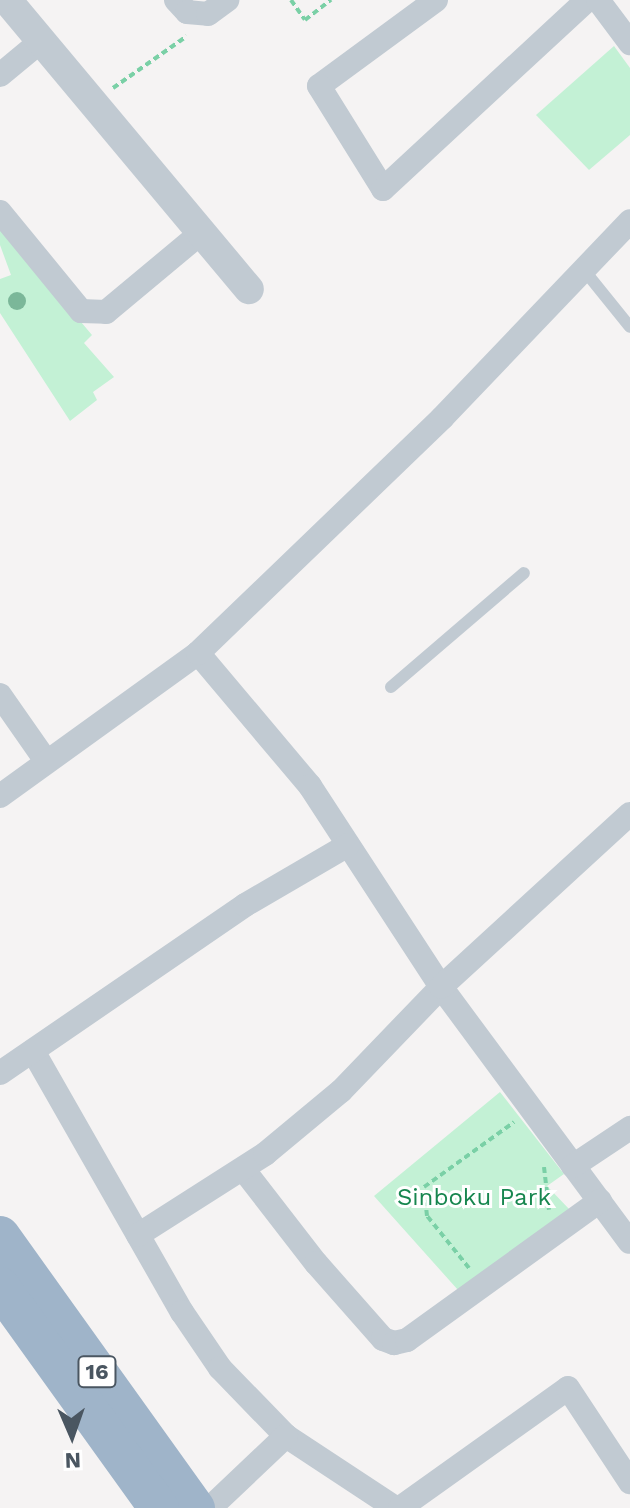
<!DOCTYPE html>
<style>
body{margin:0}
#map{position:relative;width:630px;height:1508px;overflow:hidden;background:#f5f3f3;font-family:"Work Sans",sans-serif}
div>[style]{position:absolute}
.green>*{inset:0;background:#c3f1d5}
.path>*{height:4px;margin-top:-2px;transform-origin:0;background:repeating-linear-gradient(90deg,#7ad0a6 0 6px,transparent 0 10px)}
.service>*{height:12px;margin:-6px;padding:0 6px;transform-origin:6px;border-radius:6px;background:#c1cad2}
.minor>*{height:24px;margin:-12px;padding:0 12px;transform-origin:12px;border-radius:12px;background:#c1cad2}
.tertiary>*{height:30px;margin:-15px;padding:0 15px;transform-origin:15px;border-radius:15px;background:#c1cad2}
.trunk>*{height:40px;margin:-20px;padding:0 20px;transform-origin:20px;border-radius:20px;background:#9fb4c9}
.trees>*{width:18px;height:18px;margin:-9px;border-radius:50%;background:#7bb799}
span{translate:-50% -50%;white-space:nowrap;text-align:center;line-height:1.15;-webkit-text-stroke:6px #fff;paint-order:stroke}
.shield-label span{padding:2px 6px;background:#fff;border:2px solid;border-radius:6px;-webkit-text-stroke-width:0}
.shield-label{font-size:22px;color:#4a5661;font-weight:700}
.park-label{font-size:24px;color:#17864f}
.north{position:absolute;left:32px;top:1396px;width:80px;height:80px;-webkit-text-stroke:6px #fff;paint-order:stroke;rotate:178deg;font-size:22px;font-weight:700;line-height:32px;text-align:center;color:#4a5661}
.north::after{content:'';display:block;margin:auto;width:28px;height:36px;background:#4a5661;clip-path:polygon(50% 0,100% 100%,50% 72%,0 100%)}
</style>
<div id="map">
<div class="green">
<div style="clip-path:polygon(614px 46px,630px 68px,630px 135px,589px 170px,536px 115px)"></div>
<div style="clip-path:polygon(0 226px,92px 335px,84px 343px,114px 377px,93px 392px,97px 400px,70px 421px,0 313px,0 279px,11px 275px,0 245px)"></div>
<div style="clip-path:polygon(500px 1092px,564px 1174px,547px 1186px,570px 1210px,458px 1290px,374px 1196px)"></div>
</div>
<div class="path">
<div style="left:291px;top:0;width:24px;rotate:55deg"></div>
<div style="left:305px;top:20px;width:33px;rotate:-38deg"></div>
<div style="left:113px;top:88px;width:90px;rotate:-35.1deg"></div>
<div style="left:544px;top:1167px;width:43px;rotate:83.4deg"></div>
<div style="left:469px;top:1268px;width:67px;rotate:-128.9deg"></div>
<div style="left:427px;top:1216px;width:29px;rotate:-96deg"></div>
<div style="left:424px;top:1187px;width:111px;rotate:-35.8deg"></div>
</div>
<div class="service">
<div style="left:584px;top:270px;width:73px;rotate:51.1deg"></div>
<div style="left:391px;top:687px;width:175px;rotate:-40.6deg"></div>
</div>
<div class="minor">
<div style="left:176px;top:0;width:16px;rotate:47deg"></div>
<div style="left:187px;top:12px;width:21px;rotate:5deg"></div>
<div style="left:208px;top:14px;width:24px;rotate:-36deg"></div>
<div style="left:436px;top:0;width:145px;rotate:143.7deg"></div>
<div style="left:319px;top:86px;width:121px;rotate:58.1deg"></div>
<div style="left:383px;top:189px;width:278px;rotate:-42.8deg"></div>
<div style="left:598px;top:0;width:54px;rotate:53.3deg"></div>
<div style="left:0;top:75px;width:53px;rotate:-39.7deg"></div>
<div style="left:0;top:212px;width:128px;rotate:50.7deg"></div>
<div style="left:81px;top:311px;width:25px;rotate:2deg"></div>
<div style="left:106px;top:312px;width:125px;rotate:-39.8deg"></div>
<div style="left:198px;top:653px;width:174px;rotate:49.9deg"></div>
<div style="left:310px;top:786px;width:240px;rotate:56.9deg"></div>
<div style="left:441px;top:987px;width:317px;rotate:53.5deg"></div>
<div style="left:0;top:695px;width:80px;rotate:55.1deg"></div>
<div style="left:0;top:796px;width:244px;rotate:-35.8deg"></div>
<div style="left:198px;top:653px;width:339px;rotate:-43.9deg"></div>
<div style="left:442px;top:418px;width:272px;rotate:-46.3deg"></div>
<div style="left:33px;top:1051px;width:301px;rotate:60.3deg"></div>
<div style="left:182px;top:1312px;width:68px;rotate:55.8deg"></div>
<div style="left:220px;top:1368px;width:95px;rotate:45.9deg"></div>
<div style="left:286px;top:1436px;width:131px;rotate:33.4deg"></div>
<div style="left:0;top:1073px;width:297px;rotate:-34.4deg"></div>
<div style="left:245px;top:905px;width:119px;rotate:-30.2deg"></div>
<div style="left:573px;top:1166px;width:69px;rotate:-33.7deg"></div>
<div style="left:243px;top:1169px;width:119px;rotate:52.2deg"></div>
<div style="left:316px;top:1263px;width:101px;rotate:48.6deg"></div>
<div style="left:383px;top:1339px;width:12px;rotate:20deg"></div>
<div style="left:394px;top:1343px;width:13px;rotate:-13deg"></div>
<div style="left:407px;top:1340px;width:238px;rotate:-35.8deg"></div>
<div style="left:138px;top:1235px;width:151px;rotate:-32.5deg"></div>
<div style="left:265px;top:1154px;width:99px;rotate:-39.7deg"></div>
<div style="left:341px;top:1091px;width:144px;rotate:-46.1deg"></div>
<div style="left:441px;top:987px;width:256px;rotate:-42.5deg"></div>
<div style="left:210px;top:1508px;width:105px;rotate:-43.5deg"></div>
<div style="left:400px;top:1508px;width:206px;rotate:-35.5deg"></div>
<div style="left:568px;top:1388px;width:113px;rotate:56.6deg"></div>
</div>
<div class="tertiary">
<div style="left:7px;top:0;width:377px;rotate:50.1deg"></div>
</div>
<div class="trunk">
<div style="left:0;top:1236px;width:335px;rotate:54.4deg"></div>
<div style="left:0;top:1287px;width:272px;rotate:54.3deg"></div>
</div>
<div class="trees">
<div style="left:17px;top:301px"></div>
</div>
<div class="shield-label">
<span style="left:97px;top:1372px">16</span>
</div>
<div class="park-label">
<span style="left:474px;top:1198px">Sinboku Park</span>
</div>
<div class="north">N</div>
</div>
